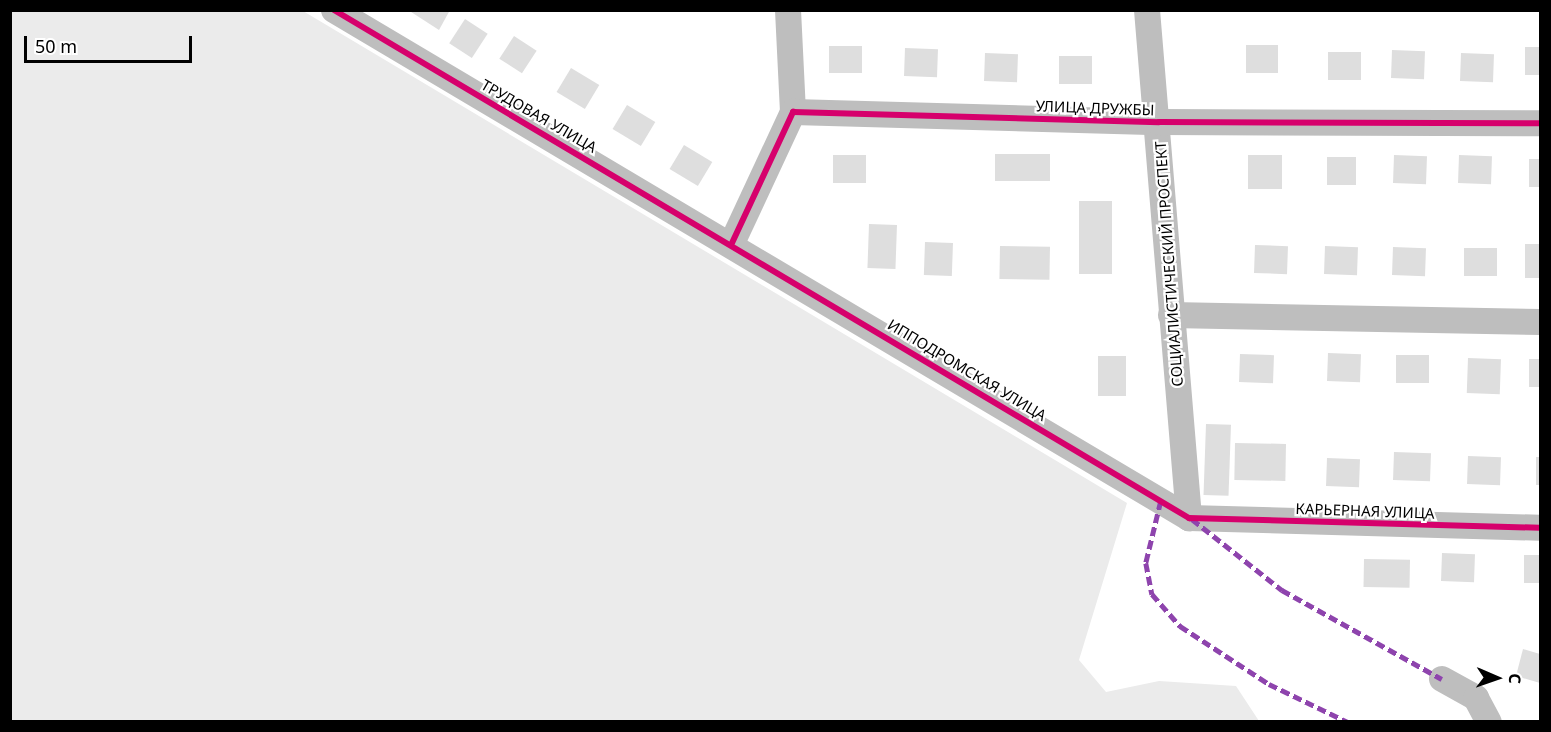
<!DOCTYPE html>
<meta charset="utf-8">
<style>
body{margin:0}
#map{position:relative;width:1551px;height:732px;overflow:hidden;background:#fff;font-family:"Noto Sans",sans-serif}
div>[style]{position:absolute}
.green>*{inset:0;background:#ebebeb}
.building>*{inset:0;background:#dedede;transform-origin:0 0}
.street>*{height:26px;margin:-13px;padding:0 13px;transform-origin:13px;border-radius:13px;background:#bebebe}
.quiet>*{height:4.5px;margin-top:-2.25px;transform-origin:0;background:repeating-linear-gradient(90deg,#8e44ad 0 9px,transparent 0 13.5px)}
.cycleway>*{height:6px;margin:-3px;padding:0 3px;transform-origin:3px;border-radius:3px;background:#d6006c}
span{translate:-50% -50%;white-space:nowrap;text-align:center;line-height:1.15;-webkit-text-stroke:4.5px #fff;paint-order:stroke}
.street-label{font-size:15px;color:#000}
.frame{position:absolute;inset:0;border:12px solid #000;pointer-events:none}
.north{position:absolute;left:1467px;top:648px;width:60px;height:60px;-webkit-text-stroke:4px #fff;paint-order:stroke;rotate:92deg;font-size:16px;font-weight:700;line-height:24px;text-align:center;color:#000}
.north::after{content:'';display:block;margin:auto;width:21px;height:27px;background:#000;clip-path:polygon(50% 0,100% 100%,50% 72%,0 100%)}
.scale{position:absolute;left:24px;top:36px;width:168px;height:27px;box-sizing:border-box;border:3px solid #000;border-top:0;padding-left:8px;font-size:18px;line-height:21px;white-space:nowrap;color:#000;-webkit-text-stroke:4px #fff;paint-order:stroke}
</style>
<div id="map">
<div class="green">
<div style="clip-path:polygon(10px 11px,303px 11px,1127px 503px,1079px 660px,1106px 692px,1159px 681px,1236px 686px,1259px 721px,11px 721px)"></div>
</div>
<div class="building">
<div style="clip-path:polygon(408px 10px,450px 10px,439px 30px)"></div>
<div style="left:465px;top:19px;width:27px;height:29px;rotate:33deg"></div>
<div style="left:514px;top:36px;width:27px;height:27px;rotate:33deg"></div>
<div style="left:1246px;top:45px;width:32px;height:28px"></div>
<div style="left:829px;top:46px;width:33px;height:27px"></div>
<div style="left:1525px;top:47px;width:15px;height:28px"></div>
<div style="left:905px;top:48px;width:33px;height:28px;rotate:2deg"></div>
<div style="left:1392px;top:50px;width:33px;height:28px;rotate:2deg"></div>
<div style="left:1328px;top:52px;width:33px;height:28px"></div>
<div style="left:985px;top:53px;width:33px;height:28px;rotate:2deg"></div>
<div style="left:1461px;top:53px;width:33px;height:28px;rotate:2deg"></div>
<div style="left:1059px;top:56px;width:33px;height:28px"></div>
<div style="left:571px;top:68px;width:33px;height:28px;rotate:31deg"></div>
<div style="left:627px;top:105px;width:33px;height:28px;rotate:31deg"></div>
<div style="left:684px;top:145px;width:33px;height:28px;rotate:31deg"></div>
<div style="left:995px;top:154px;width:55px;height:27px"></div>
<div style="left:833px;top:155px;width:33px;height:28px"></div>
<div style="left:1248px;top:155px;width:34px;height:34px"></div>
<div style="left:1394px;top:155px;width:33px;height:28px;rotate:2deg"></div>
<div style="left:1459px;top:155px;width:33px;height:28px;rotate:2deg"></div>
<div style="left:1327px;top:157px;width:29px;height:28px"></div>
<div style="left:1529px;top:159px;width:11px;height:28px"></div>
<div style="left:1079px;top:201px;width:33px;height:73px"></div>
<div style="left:869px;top:224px;width:28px;height:44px;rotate:2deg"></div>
<div style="left:925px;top:242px;width:28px;height:33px;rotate:2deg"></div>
<div style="left:1525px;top:244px;width:15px;height:34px"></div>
<div style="left:1255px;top:245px;width:33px;height:28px;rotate:2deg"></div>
<div style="left:1000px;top:246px;width:50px;height:33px;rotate:1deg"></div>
<div style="left:1325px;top:246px;width:33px;height:28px;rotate:2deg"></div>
<div style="left:1393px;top:247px;width:33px;height:28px;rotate:2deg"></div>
<div style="left:1464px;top:248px;width:33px;height:28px"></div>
<div style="left:1328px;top:353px;width:33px;height:28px;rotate:2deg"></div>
<div style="left:1240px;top:354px;width:34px;height:28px;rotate:2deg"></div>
<div style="left:1396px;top:355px;width:33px;height:28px"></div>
<div style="left:1098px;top:356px;width:28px;height:40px"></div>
<div style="left:1468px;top:358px;width:33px;height:35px;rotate:2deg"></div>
<div style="left:1529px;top:359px;width:11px;height:28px"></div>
<div style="left:1206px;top:424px;width:25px;height:71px;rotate:2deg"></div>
<div style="left:1235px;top:443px;width:51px;height:37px;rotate:1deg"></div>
<div style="left:1394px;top:452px;width:37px;height:28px;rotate:2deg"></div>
<div style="left:1468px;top:456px;width:33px;height:28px;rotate:2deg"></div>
<div style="left:1536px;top:457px;width:4px;height:28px"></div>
<div style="left:1327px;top:458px;width:33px;height:28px;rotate:2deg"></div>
<div style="left:1442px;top:553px;width:33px;height:28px;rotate:2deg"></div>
<div style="left:1524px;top:555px;width:16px;height:28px"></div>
<div style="left:1364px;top:559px;width:46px;height:28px;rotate:1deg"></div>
<div style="clip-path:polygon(1523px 649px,1540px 654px,1540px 683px,1516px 676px)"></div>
</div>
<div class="street">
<div style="left:334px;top:10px;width:995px;rotate:30.72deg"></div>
<div style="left:1189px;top:518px;width:351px;rotate:1.6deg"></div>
<div style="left:788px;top:10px;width:102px;rotate:87.2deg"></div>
<div style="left:1147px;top:10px;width:510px;rotate:85.27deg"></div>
<div style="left:732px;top:243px;width:145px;rotate:-65deg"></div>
<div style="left:793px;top:112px;width:366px;rotate:1.6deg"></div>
<div style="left:1159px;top:122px;width:381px;rotate:0.2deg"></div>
<div style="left:1171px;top:315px;width:369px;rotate:1.1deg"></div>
<div style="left:1442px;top:679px;width:39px;rotate:29deg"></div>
<div style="left:1476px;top:698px;width:27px;rotate:62deg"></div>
</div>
<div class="quiet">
<div style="left:1161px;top:501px;width:64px;rotate:103.6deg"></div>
<div style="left:1146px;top:563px;width:32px;rotate:79deg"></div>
<div style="left:1152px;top:594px;width:43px;rotate:48.8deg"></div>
<div style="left:1180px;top:626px;width:106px;rotate:33.1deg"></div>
<div style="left:1269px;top:684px;width:88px;rotate:25.7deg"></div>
<div style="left:1192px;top:519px;width:115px;rotate:38.3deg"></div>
<div style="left:1282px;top:590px;width:183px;rotate:29.1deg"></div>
</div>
<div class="cycleway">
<div style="left:334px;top:10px;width:995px;rotate:30.72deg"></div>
<div style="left:1189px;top:518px;width:351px;rotate:1.6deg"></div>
<div style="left:732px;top:243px;width:145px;rotate:-65deg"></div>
<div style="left:793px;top:112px;width:366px;rotate:1.6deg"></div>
<div style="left:1159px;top:122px;width:381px;rotate:0.2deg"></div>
</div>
<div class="street-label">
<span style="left:1095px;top:108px;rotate:2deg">УЛИЦА ДРУЖБЫ</span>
<span style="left:539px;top:116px;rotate:30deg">ТРУДОВАЯ УЛИЦА</span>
<span style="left:1169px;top:264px;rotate:-94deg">СОЦИАЛИСТИЧЕСКИЙ ПРОСПЕКТ</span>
<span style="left:967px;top:370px;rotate:31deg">ИППОДРОМСКАЯ УЛИЦА</span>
<span style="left:1365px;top:511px;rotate:2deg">КАРЬЕРНАЯ УЛИЦА</span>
</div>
<div class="frame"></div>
<div class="north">С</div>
<div class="scale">50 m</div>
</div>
